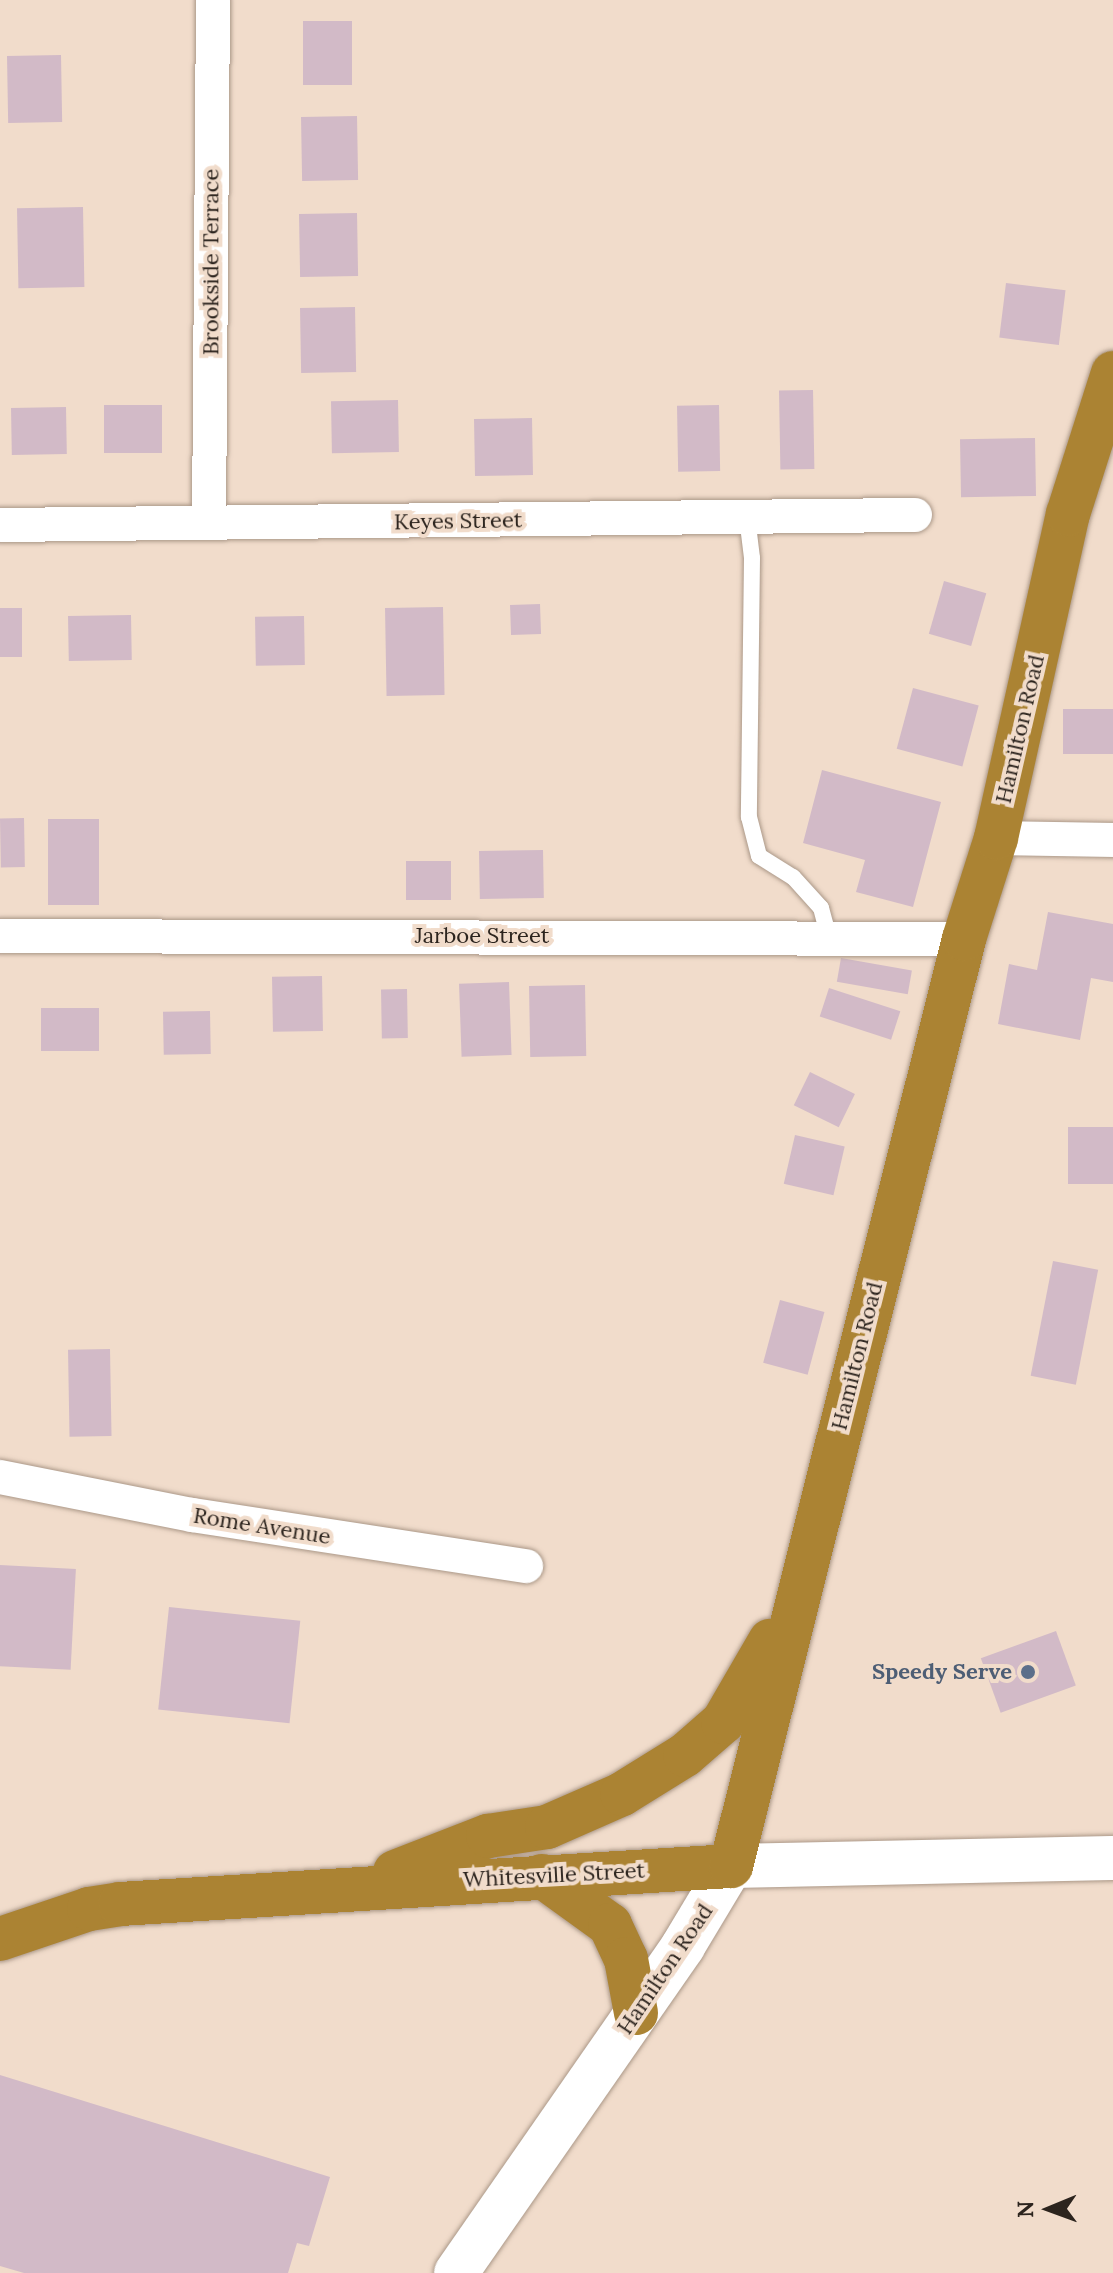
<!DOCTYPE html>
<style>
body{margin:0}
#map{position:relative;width:1113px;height:2273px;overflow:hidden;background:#f1dccb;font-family:Lora,serif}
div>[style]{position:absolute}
.building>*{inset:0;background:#d2bac7;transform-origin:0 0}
.roads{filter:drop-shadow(0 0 2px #ab9888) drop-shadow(0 0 2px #ab9888)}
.lane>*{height:16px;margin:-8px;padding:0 8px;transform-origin:8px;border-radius:8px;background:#fff}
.street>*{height:34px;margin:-17px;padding:0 17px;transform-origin:17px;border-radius:17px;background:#fff}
.secondary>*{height:44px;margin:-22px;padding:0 22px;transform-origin:22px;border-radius:22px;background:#fff}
.highway>*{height:44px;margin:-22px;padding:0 22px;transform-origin:22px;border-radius:22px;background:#ab8333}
.dots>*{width:22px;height:22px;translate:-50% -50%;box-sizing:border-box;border:4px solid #f1dccb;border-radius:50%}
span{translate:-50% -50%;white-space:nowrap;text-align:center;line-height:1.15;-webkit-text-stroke:8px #f1dccb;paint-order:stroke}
.street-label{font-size:22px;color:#2c241e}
.service-label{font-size:22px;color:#4e5e75;font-weight:700}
.right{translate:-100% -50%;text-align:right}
.north{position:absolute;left:1009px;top:2169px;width:80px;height:80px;-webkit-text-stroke:6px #f1dccb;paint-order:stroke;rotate:269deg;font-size:22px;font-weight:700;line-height:32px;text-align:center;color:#2c241e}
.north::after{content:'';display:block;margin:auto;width:28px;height:36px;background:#2c241e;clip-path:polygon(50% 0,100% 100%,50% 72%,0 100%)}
</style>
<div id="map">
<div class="building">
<div style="left:303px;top:21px;width:49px;height:64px"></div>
<div style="left:61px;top:55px;width:67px;height:54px;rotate:89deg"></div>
<div style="left:357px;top:116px;width:64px;height:56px;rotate:89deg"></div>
<div style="left:83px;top:207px;width:80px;height:66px;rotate:89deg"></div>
<div style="left:357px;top:213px;width:63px;height:58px;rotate:89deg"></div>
<div style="left:1006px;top:283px;width:60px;height:55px;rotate:7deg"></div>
<div style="left:355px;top:307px;width:65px;height:55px;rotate:89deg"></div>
<div style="left:813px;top:390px;width:79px;height:34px;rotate:89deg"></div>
<div style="left:398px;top:400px;width:52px;height:67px;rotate:89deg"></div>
<div style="left:162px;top:405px;width:48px;height:58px;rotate:90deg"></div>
<div style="left:719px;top:405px;width:66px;height:42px;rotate:89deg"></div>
<div style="left:66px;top:407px;width:47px;height:55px;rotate:89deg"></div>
<div style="left:532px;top:418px;width:57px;height:58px;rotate:89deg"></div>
<div style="left:1035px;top:438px;width:58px;height:75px;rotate:89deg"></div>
<div style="left:944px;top:581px;width:44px;height:55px;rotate:16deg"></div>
<div style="left:540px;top:604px;width:30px;height:30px;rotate:88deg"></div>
<div style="left:443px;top:607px;width:88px;height:58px;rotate:89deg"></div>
<div style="left:0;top:608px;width:22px;height:49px"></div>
<div style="left:131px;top:615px;width:45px;height:63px;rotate:89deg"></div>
<div style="left:304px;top:616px;width:49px;height:49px;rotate:89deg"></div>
<div style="left:913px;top:688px;width:68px;height:63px;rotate:15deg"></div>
<div style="left:1063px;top:709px;width:50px;height:45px"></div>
<div style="clip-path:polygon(822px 770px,941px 802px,913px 907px,856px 892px,865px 860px,803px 843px)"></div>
<div style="left:24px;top:818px;width:49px;height:24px;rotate:89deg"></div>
<div style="left:48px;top:819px;width:51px;height:86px"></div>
<div style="left:543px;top:850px;width:48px;height:64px;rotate:89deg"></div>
<div style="left:451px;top:861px;width:39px;height:45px;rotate:90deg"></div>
<div style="clip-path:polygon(1048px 912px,1113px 924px,1113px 982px,1091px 978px,1080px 1040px,998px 1024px,1009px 964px,1037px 970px)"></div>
<div style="left:841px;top:958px;width:72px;height:24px;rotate:10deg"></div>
<div style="left:322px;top:976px;width:55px;height:50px;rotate:89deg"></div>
<div style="left:509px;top:982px;width:73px;height:50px;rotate:88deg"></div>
<div style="left:585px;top:985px;width:71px;height:56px;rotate:89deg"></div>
<div style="left:829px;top:988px;width:75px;height:30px;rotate:18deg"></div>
<div style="left:407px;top:989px;width:49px;height:26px;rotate:89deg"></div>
<div style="left:99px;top:1008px;width:43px;height:58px;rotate:90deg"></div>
<div style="left:210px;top:1011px;width:43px;height:47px;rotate:89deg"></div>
<div style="left:810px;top:1072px;width:50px;height:37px;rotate:26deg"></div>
<div style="left:1113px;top:1127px;width:57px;height:45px;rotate:90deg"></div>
<div style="left:795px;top:1135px;width:51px;height:50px;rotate:13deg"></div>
<div style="left:1053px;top:1261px;width:46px;height:117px;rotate:11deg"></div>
<div style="left:780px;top:1300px;width:46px;height:65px;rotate:15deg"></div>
<div style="left:110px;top:1349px;width:87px;height:42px;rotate:89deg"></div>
<div style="left:0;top:1565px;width:76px;height:101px;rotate:3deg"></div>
<div style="left:169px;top:1607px;width:132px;height:103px;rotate:6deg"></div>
<div style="left:1056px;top:1631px;width:58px;height:80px;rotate:70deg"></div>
<div style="clip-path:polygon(0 2075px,330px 2177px,309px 2246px,297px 2243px,288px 2273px,24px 2273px,0 2266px)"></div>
</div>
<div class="roads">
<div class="lane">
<div style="left:747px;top:517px;width:41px;rotate:83deg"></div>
<div style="left:752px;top:558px;width:259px;rotate:90.7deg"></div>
<div style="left:749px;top:817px;width:40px;rotate:75.6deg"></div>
<div style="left:759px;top:856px;width:40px;rotate:32deg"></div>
<div style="left:793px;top:877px;width:42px;rotate:47.9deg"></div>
<div style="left:821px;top:908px;width:31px;rotate:75deg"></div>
</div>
<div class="street">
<div style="left:209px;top:523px;width:523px;rotate:-89.56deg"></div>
<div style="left:0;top:525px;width:915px;rotate:-0.63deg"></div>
<div style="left:996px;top:838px;width:117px;rotate:1deg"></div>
<div style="left:0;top:936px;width:964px;rotate:0.18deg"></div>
<div style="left:0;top:1477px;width:196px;rotate:11.2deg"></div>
<div style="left:192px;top:1515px;width:338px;rotate:8.7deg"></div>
</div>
<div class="secondary">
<div style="left:456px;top:2273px;width:398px;rotate:-55.2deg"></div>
<div style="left:683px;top:1946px;width:93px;rotate:-59deg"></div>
<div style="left:731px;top:1866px;width:382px;rotate:-1.2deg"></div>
</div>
<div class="highway">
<div style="left:395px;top:1872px;width:100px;rotate:-21.2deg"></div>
<div style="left:488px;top:1836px;width:60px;rotate:-8.7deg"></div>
<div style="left:547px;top:1827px;width:82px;rotate:-23.7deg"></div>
<div style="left:622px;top:1794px;width:74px;rotate:-31.8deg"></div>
<div style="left:685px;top:1755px;width:50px;rotate:-41deg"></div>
<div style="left:723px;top:1722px;width:94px;rotate:-59.9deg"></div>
<div style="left:542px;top:1876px;width:84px;rotate:35.8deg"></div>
<div style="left:610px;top:1925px;width:38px;rotate:65deg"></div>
<div style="left:626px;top:1959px;width:55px;rotate:79.5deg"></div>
<div style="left:0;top:1939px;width:94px;rotate:-18.6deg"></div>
<div style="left:89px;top:1909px;width:31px;rotate:-9deg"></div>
<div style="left:120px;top:1904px;width:612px;rotate:-3.56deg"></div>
<div style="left:731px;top:1866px;width:956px;rotate:-75.89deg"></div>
<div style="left:964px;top:939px;width:106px;rotate:-72.4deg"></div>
<div style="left:996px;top:838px;width:332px;rotate:-77.5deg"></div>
<div style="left:1068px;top:514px;width:148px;rotate:-72.3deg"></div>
</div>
</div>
<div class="dots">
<div style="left:1028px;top:1672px;background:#5c6f8a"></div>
</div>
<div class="street-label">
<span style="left:211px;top:262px;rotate:-90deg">Brookside Terrace</span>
<span style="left:458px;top:521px;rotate:-1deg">Keyes Street</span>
<span style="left:1020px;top:729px;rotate:-77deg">Hamilton Road</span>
<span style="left:482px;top:936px">Jarboe Street</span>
<span style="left:857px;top:1356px;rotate:-76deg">Hamilton Road</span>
<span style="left:262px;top:1526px;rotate:9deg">Rome Avenue</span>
<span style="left:554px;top:1875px;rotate:-3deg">Whitesville Street</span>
<span style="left:665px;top:1969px;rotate:-56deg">Hamilton Road</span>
</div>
<div class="service-label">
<span class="right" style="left:1012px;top:1672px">Speedy Serve</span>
</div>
<div class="north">N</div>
</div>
